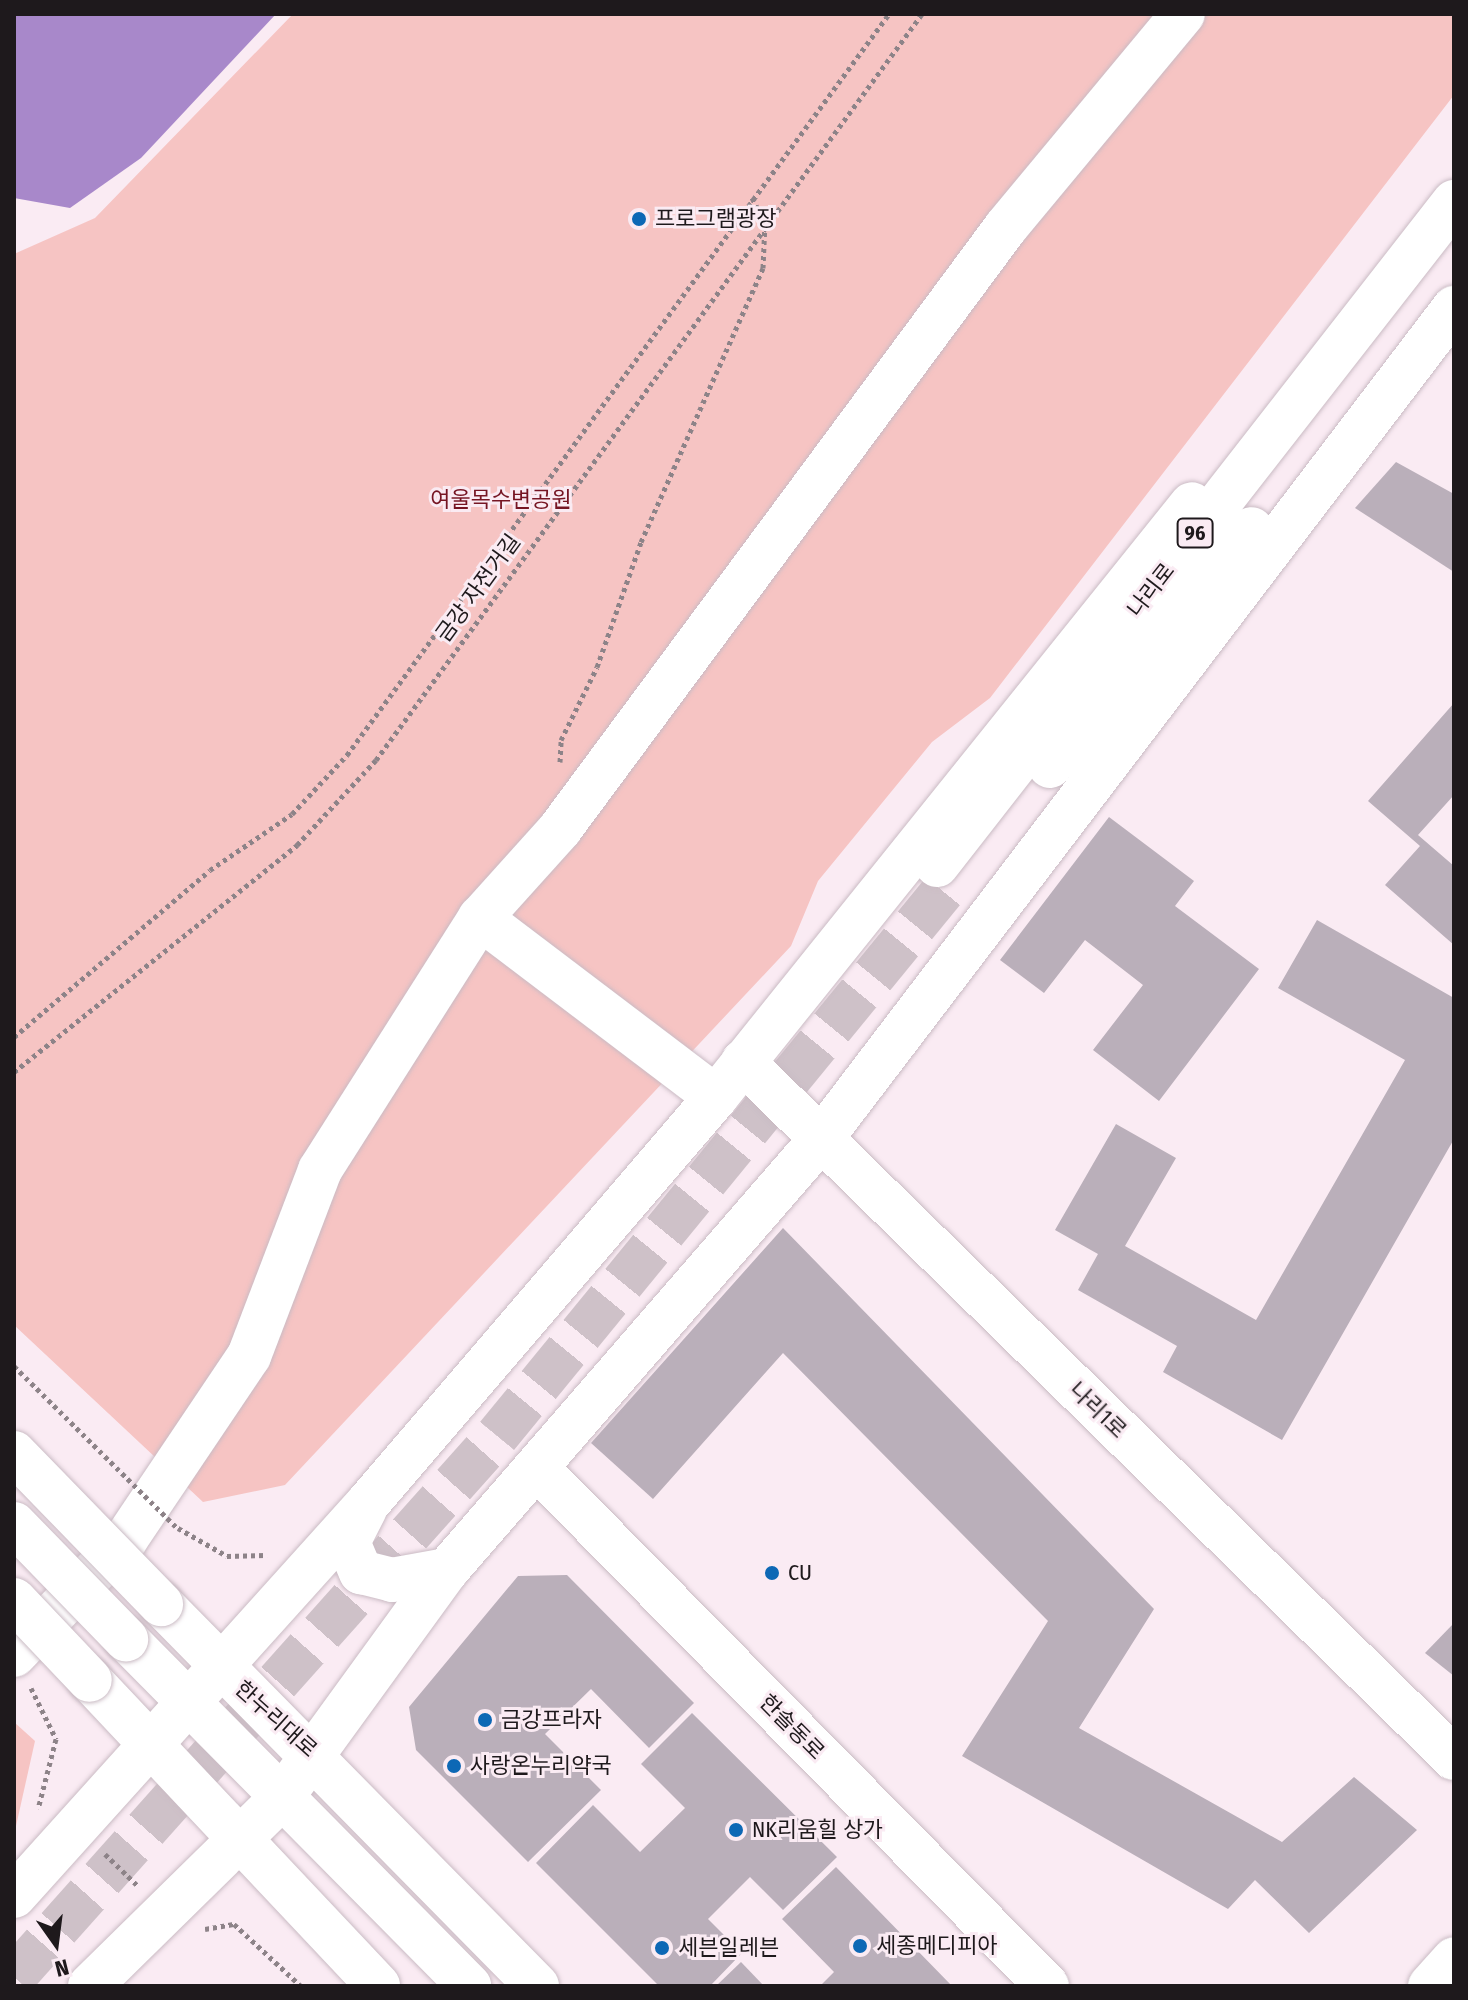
<!DOCTYPE html>
<meta charset="utf-8">
<style>
body{margin:0}
#map{position:relative;width:1468px;height:2000px;overflow:hidden;background:#faebf3;font-family:"Fira Sans Condensed","Noto Sans KR",sans-serif}
div>[style]{position:absolute}
.green>*{inset:0;background:#f6c4c3}
.water>*{inset:0;background:#a888ca}
.building>*{inset:0;background:#baafba}
.major-tunnel>*{height:44px;margin-top:-22px;transform-origin:0;background:repeating-linear-gradient(90deg,#cec1c8 0 44px,transparent 0 66px)}
.path>*{height:5px;margin-top:-2.5px;transform-origin:0;background:repeating-linear-gradient(90deg,#8d8388 0 4px,transparent 0 8px)}
.roads{filter:drop-shadow(0 0 2px #cabbc4) drop-shadow(0 0 2px #cabbc4)}
.minor>*{height:44px;margin:-22px;padding:0 22px;transform-origin:22px;border-radius:22px;background:#fff}
.major>*{height:44px;margin:-22px;padding:0 22px;transform-origin:22px;border-radius:22px;background:#fff}
.path-bridge>*{height:5px;margin-top:-2.5px;transform-origin:0;background:repeating-linear-gradient(90deg,#8d8388 0 4px,transparent 0 8px)}
.bridges{filter:drop-shadow(0 0 2px #cabbc4) drop-shadow(0 0 2px #cabbc4)}
.minor-bridge>*{height:44px;margin:-22px;padding:0 22px;transform-origin:22px;border-radius:22px;background:#fff}
.dots>*{width:22px;height:22px;translate:-50% -50%;box-sizing:border-box;border:4px solid #faebf3;border-radius:50%}
span{translate:-50% -50%;white-space:nowrap;text-align:center;line-height:1.15;-webkit-text-stroke:6px #faebf3;paint-order:stroke}
.shield-label span{padding:2px 6px;background:#faebf3;border:2px solid;border-radius:6px;-webkit-text-stroke-width:0}
.shield-label{font-size:20px;color:#1e191c;font-weight:700}
.poi-label{font-size:22px;color:#1e191c}
.left{translate:0 -50%;text-align:left}
.park-label{font-size:22px;color:#761523}
.street-label{font-size:22px;color:#1e191c}
.frame{position:absolute;inset:0;border:16px solid #1e191c;pointer-events:none}
.north{position:absolute;left:16px;top:1904px;width:80px;height:80px;-webkit-text-stroke:6px #faebf3;paint-order:stroke;rotate:166deg;font-size:22px;font-weight:700;line-height:32px;text-align:center;color:#1e191c}
.north::after{content:'';display:block;margin:auto;width:28px;height:36px;background:#1e191c;clip-path:polygon(50% 0,100% 100%,50% 72%,0 100%)}
</style>
<div id="map">
<div class="green">
<div style="clip-path:polygon(293px 14px,1454px 14px,1454px 95px,990px 698px,932px 742px,818px 881px,791px 946px,285px 1485px,203px 1502px,14px 1325px,14px 254px,95px 218px)"></div>
<div style="clip-path:polygon(14px 1722px,35px 1741px,14px 1835px)"></div>
</div>
<div class="water">
<div style="clip-path:polygon(14px 14px,276px 14px,141px 158px,70px 208px,14px 198px)"></div>
</div>
<div class="building">
<div style="clip-path:polygon(1396px 462px,1454px 494px,1454px 572px,1355px 508px)"></div>
<div style="clip-path:polygon(1454px 703px,1454px 795px,1418px 835px,1454px 866px,1454px 945px,1385px 885px,1420px 846px,1368px 801px)"></div>
<div style="clip-path:polygon(1109px 817px,1194px 881px,1175px 906px,1259px 969px,1159px 1101px,1093px 1050px,1143px 985px,1085px 940px,1044px 993px,1000px 960px)"></div>
<div style="clip-path:polygon(1317px 920px,1454px 998px,1454px 1139px,1282px 1440px,1163px 1372px,1177px 1346px,1078px 1290px,1098px 1254px,1055px 1230px,1116px 1124px,1176px 1158px,1125px 1246px,1256px 1320px,1405px 1060px,1278px 988px)"></div>
<div style="clip-path:polygon(783px 1228px,1154px 1609px,1079px 1728px,1282px 1842px,1354px 1777px,1417px 1830px,1309px 1933px,1255px 1880px,1228px 1909px,962px 1756px,1048px 1621px,783px 1353px,653px 1499px,591px 1443px)"></div>
<div style="clip-path:polygon(567px 1575px,694px 1703px,649px 1748px,591px 1689px,545px 1734px,601px 1790px,528px 1862px,416px 1750px,409px 1707px,518px 1576px)"></div>
<div style="clip-path:polygon(1454px 1623px,1454px 1676px,1425px 1653px)"></div>
<div style="clip-path:polygon(692px 1713px,837px 1857px,783px 1910px,750px 1877px,708px 1919px,742px 1953px,710px 1986px,659px 1986px,536px 1863px,593px 1805px,640px 1852px,685px 1808px,641px 1764px)"></div>
<div style="clip-path:polygon(836px 1867px,952px 1986px,820px 1986px,834px 1972px,782px 1919px)"></div>
<div style="clip-path:polygon(741px 1962px,764px 1986px,716px 1986px)"></div>
</div>
<div class="major-tunnel">
<div style="left:14px;top:1977px;width:725px;rotate:-48.24deg"></div>
<div style="left:497px;top:1436px;width:718px;rotate:-50.7deg"></div>
</div>
<div class="path">
<div style="left:560px;top:762px;width:22px;rotate:-87deg"></div>
<div style="left:561px;top:740px;width:81px;rotate:-63.7deg"></div>
<div style="left:597px;top:667px;width:133px;rotate:-70.6deg"></div>
<div style="left:641px;top:542px;width:300px;rotate:-66deg"></div>
<div style="left:763px;top:268px;width:45px;rotate:-87.5deg"></div>
<div style="left:765px;top:223px;width:30px;rotate:-117deg"></div>
<div style="left:14px;top:1037px;width:257px;rotate:-40.4deg"></div>
<div style="left:210px;top:870px;width:99px;rotate:-34.3deg"></div>
<div style="left:292px;top:814px;width:81px;rotate:-47deg"></div>
<div style="left:347px;top:755px;width:918px;rotate:-53.82deg"></div>
<div style="left:14px;top:1072px;width:363px;rotate:-38.7deg"></div>
<div style="left:297px;top:845px;width:116px;rotate:-47.1deg"></div>
<div style="left:376px;top:760px;width:924px;rotate:-53.8deg"></div>
<div style="left:178px;top:1528px;width:56px;rotate:29.7deg"></div>
<div style="left:227px;top:1556px;width:40px;rotate:-1.4deg"></div>
<div style="left:31px;top:1688px;width:57px;rotate:63.9deg"></div>
<div style="left:56px;top:1739px;width:72px;rotate:104.4deg"></div>
<div style="left:105px;top:1854px;width:46px;rotate:44.1deg"></div>
<div style="left:205px;top:1929px;width:29px;rotate:-10deg"></div>
<div style="left:234px;top:1924px;width:91px;rotate:42.8deg"></div>
</div>
<div class="roads">
<div class="minor">
<div style="left:480px;top:918px;width:296px;rotate:37.2deg"></div>
<div style="left:743px;top:1062px;width:995px;rotate:44.39deg"></div>
<div style="left:537px;top:1468px;width:727px;rotate:45.45deg"></div>
<div style="left:365px;top:1509px;width:37px;rotate:117deg"></div>
<div style="left:348px;top:1542px;width:33px;rotate:67deg"></div>
<div style="left:361px;top:1572px;width:32px;rotate:14deg"></div>
<div style="left:392px;top:1580px;width:56px;rotate:-10.3deg"></div>
<div style="left:161px;top:1604px;width:536px;rotate:45.45deg"></div>
<div style="left:126px;top:1639px;width:488px;rotate:45.3deg"></div>
<div style="left:14px;top:1655px;width:161px;rotate:-46deg"></div>
<div style="left:126px;top:1539px;width:220px;rotate:-56.1deg"></div>
<div style="left:249px;top:1356px;width:199px;rotate:-69.1deg"></div>
<div style="left:320px;top:1170px;width:299px;rotate:-57.6deg"></div>
<div style="left:480px;top:918px;width:120px;rotate:-48deg"></div>
<div style="left:560px;top:829px;width:749px;rotate:-53.47deg"></div>
<div style="left:1006px;top:227px;width:277px;rotate:-50.3deg"></div>
<div style="left:90px;top:1680px;width:420px;rotate:46.7deg"></div>
<div style="left:14px;top:1896px;width:529px;rotate:-47.99deg"></div>
<div style="left:368px;top:1503px;width:535px;rotate:-49.4deg"></div>
<div style="left:716px;top:1097px;width:760px;rotate:-51.25deg"></div>
<div style="left:90px;top:1986px;width:269px;rotate:-44.5deg"></div>
<div style="left:282px;top:1797px;width:281px;rotate:-54deg"></div>
<div style="left:447px;top:1570px;width:571px;rotate:-49.05deg"></div>
<div style="left:1430px;top:1986px;width:36px;rotate:-48deg"></div>
</div>
<div class="major">
<div style="left:1050px;top:766px;width:311px;rotate:-49.6deg"></div>
<div style="left:937px;top:865px;width:841px;rotate:-52.05deg"></div>
<div style="left:821px;top:1139px;width:1045px;rotate:-52.7deg"></div>
</div>
</div>
<div class="path-bridge">
<div style="left:14px;top:1366px;width:230px;rotate:44.8deg"></div>
</div>
<div class="bridges">
<div class="minor-bridge">
<div style="left:14px;top:1453px;width:211px;rotate:45.8deg"></div>
<div style="left:14px;top:1524px;width:161px;rotate:45.8deg"></div>
<div style="left:14px;top:1600px;width:110px;rotate:46.5deg"></div>
</div>
</div>
<div class="dots">
<div style="left:639px;top:219px;background:#0d68b5"></div>
<div style="left:772px;top:1573px;background:#0d68b5"></div>
<div style="left:485px;top:1720px;background:#0d68b5"></div>
<div style="left:454px;top:1766px;background:#0d68b5"></div>
<div style="left:736px;top:1830px;background:#0d68b5"></div>
<div style="left:860px;top:1946px;background:#0d68b5"></div>
<div style="left:662px;top:1948px;background:#0d68b5"></div>
</div>
<div class="shield-label">
<span style="left:1195px;top:533px">96</span>
</div>
<div class="poi-label">
<span class="left" style="left:655px;top:219px">프로그램광장</span>
<span class="left" style="left:788px;top:1573px">CU</span>
<span class="left" style="left:501px;top:1720px">금강프라자</span>
<span class="left" style="left:470px;top:1766px">사랑온누리약국</span>
<span class="left" style="left:752px;top:1830px">NK리움힐 상가</span>
<span class="left" style="left:876px;top:1946px">세종메디피아</span>
<span class="left" style="left:678px;top:1948px">세븐일레븐</span>
</div>
<div class="park-label">
<span style="left:501px;top:500px">여울목수변공원</span>
</div>
<div class="street-label">
<span style="left:478px;top:588px;rotate:-54deg">금강 자전거길</span>
<span style="left:1151px;top:590px;rotate:-52deg">나리로</span>
<span style="left:1098px;top:1410px;rotate:44deg">나리1로</span>
<span style="left:276px;top:1719px;rotate:42deg">한누리대로</span>
<span style="left:792px;top:1727px;rotate:45deg">한솔동로</span>
</div>
<div class="frame"></div>
<div class="north">N</div>
</div>
